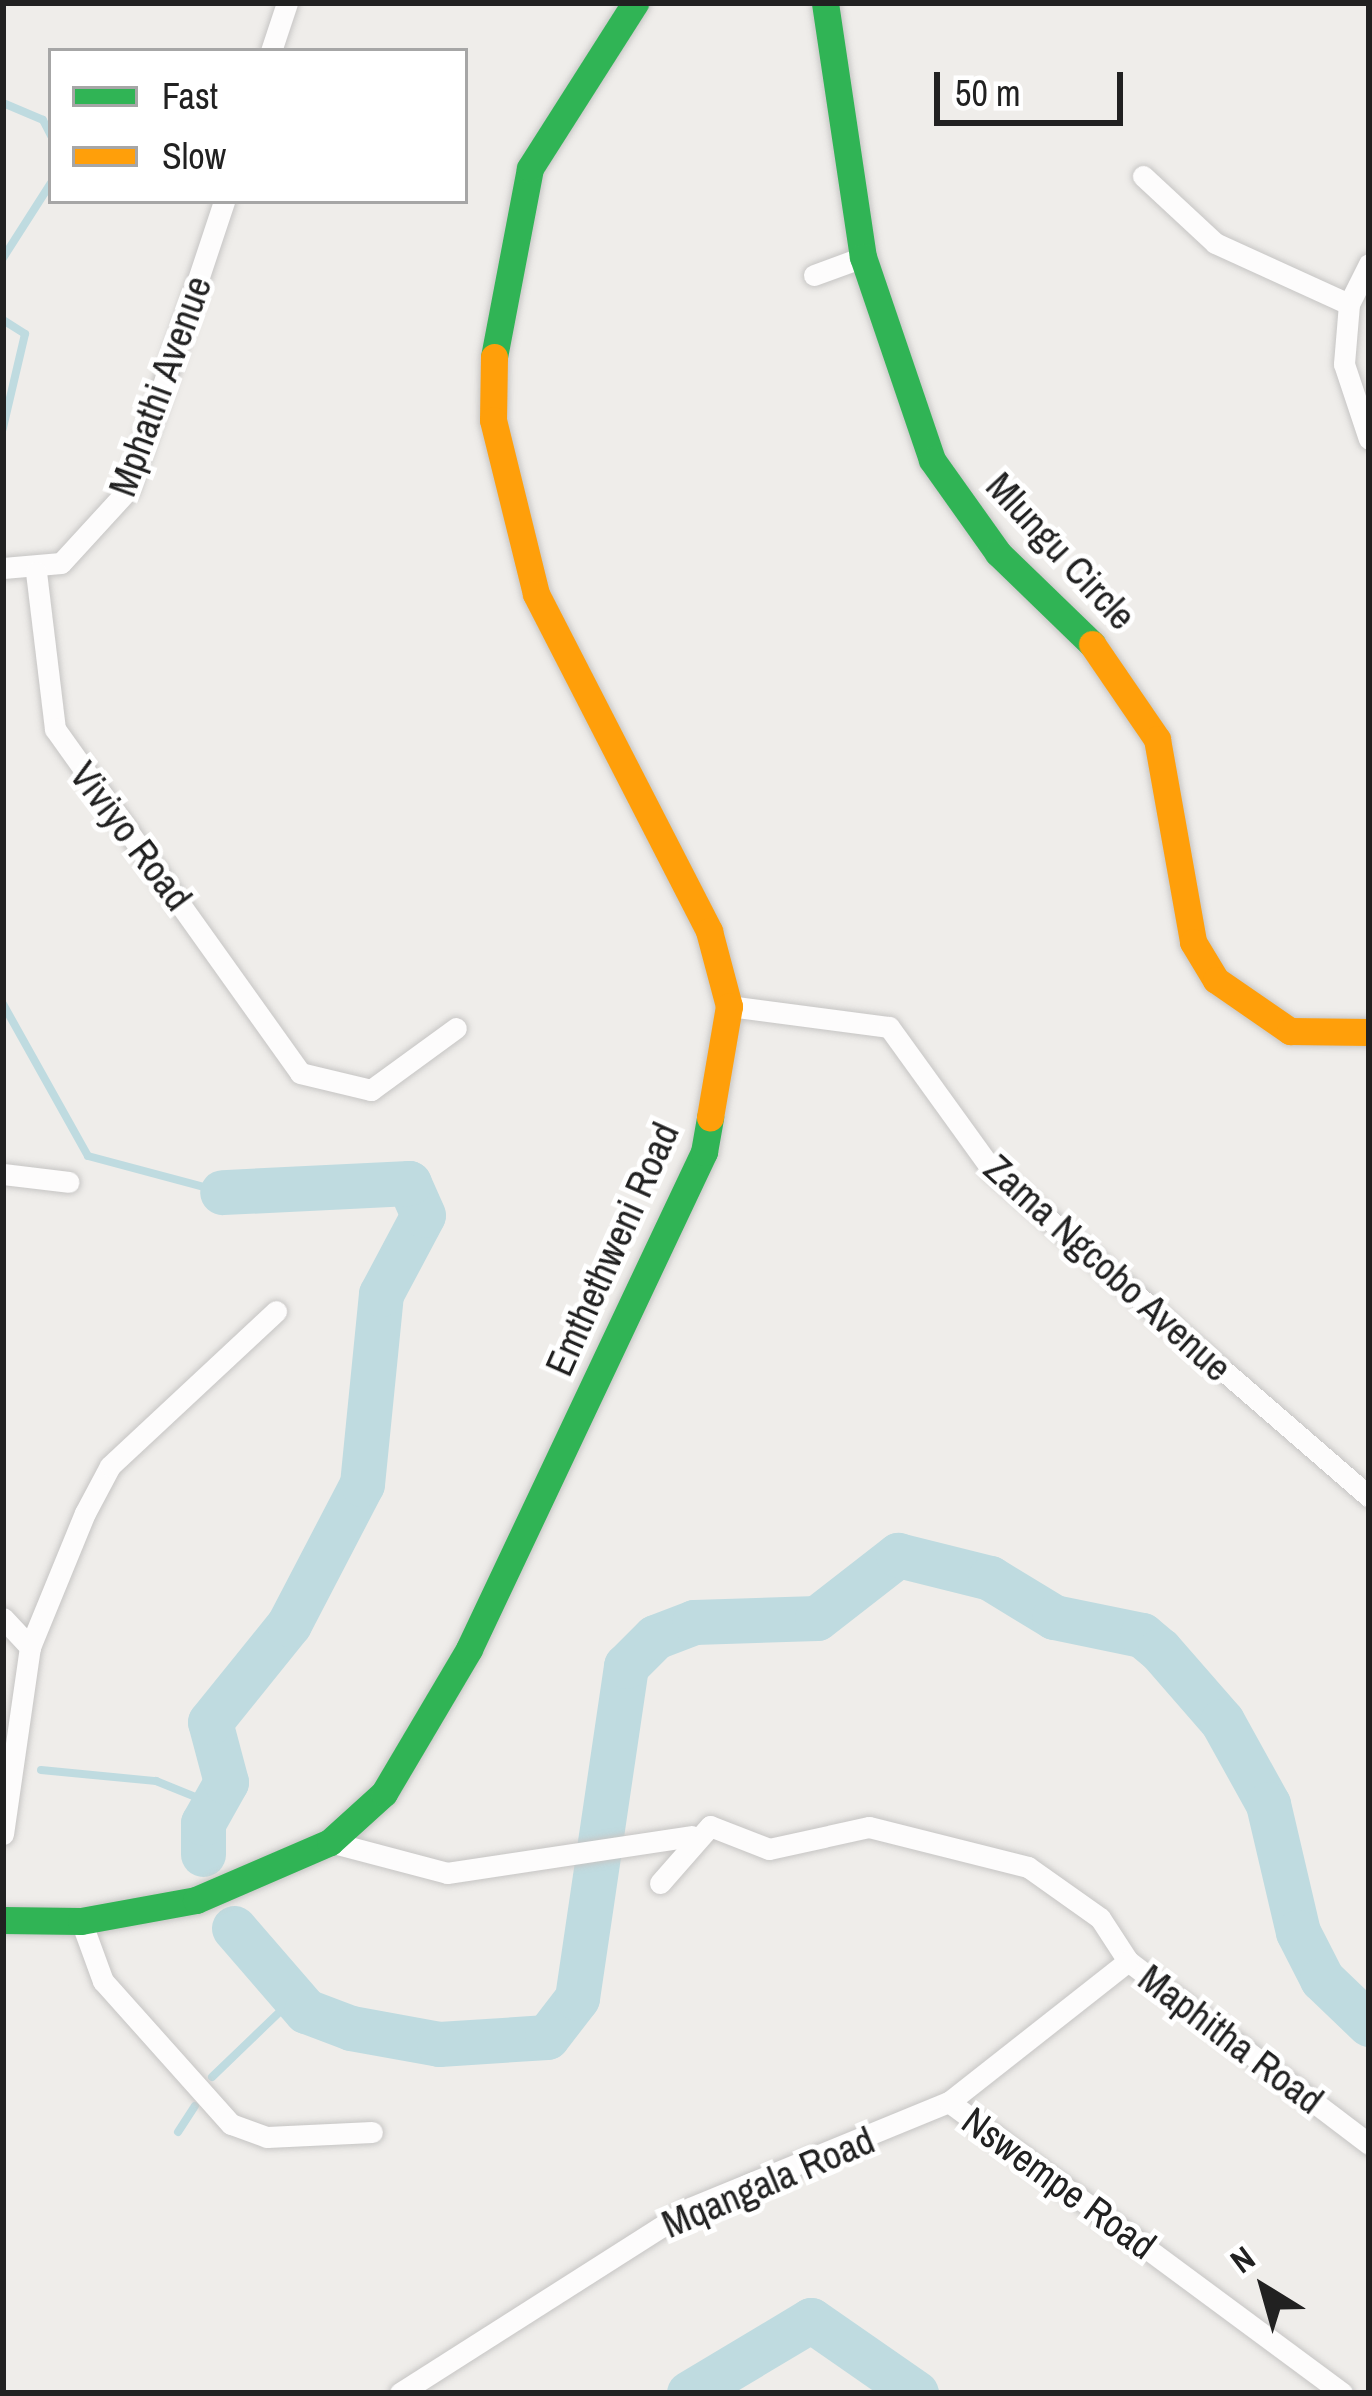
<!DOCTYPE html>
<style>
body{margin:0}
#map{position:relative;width:1372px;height:2396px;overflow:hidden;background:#efedea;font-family:"Archivo Narrow",sans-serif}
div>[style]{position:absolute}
.stream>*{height:8px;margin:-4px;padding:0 4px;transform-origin:4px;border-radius:4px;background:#bfdbe0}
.river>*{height:45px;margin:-22.5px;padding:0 22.5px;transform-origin:22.5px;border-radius:22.5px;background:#bfdbe0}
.roads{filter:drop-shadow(0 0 3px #c6c5c4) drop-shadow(0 0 3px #c6c5c4)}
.street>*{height:21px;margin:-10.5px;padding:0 10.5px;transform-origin:10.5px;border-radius:10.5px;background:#fdfcfc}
.fast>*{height:27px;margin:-13.5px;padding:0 13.5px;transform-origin:13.5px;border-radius:13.5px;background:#30b455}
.slow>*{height:27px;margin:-13.5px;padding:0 13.5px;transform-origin:13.5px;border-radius:13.5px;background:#ff9f0a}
span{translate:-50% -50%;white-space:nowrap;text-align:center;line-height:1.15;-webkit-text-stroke:10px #fff;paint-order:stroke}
.street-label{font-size:39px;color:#212121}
.frame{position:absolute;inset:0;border:6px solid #212121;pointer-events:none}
.legend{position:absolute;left:48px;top:48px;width:420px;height:156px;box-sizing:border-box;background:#fff;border:3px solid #a6a6a6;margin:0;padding:15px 21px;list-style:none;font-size:36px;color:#212121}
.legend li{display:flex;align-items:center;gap:24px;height:60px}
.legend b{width:60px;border:3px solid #a6a6a6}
.north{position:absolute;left:1204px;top:2228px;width:120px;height:120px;-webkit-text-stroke:9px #fff;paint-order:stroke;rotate:323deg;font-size:33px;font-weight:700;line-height:48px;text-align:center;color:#212121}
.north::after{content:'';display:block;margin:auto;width:42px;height:54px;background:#212121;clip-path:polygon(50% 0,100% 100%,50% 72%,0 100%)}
.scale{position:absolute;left:934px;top:72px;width:189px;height:54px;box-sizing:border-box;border:6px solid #212121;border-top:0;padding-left:15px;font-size:36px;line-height:42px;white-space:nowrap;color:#212121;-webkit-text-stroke:9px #fff;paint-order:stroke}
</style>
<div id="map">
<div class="stream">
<div style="left:3px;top:103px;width:43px;rotate:23deg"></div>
<div style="left:43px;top:120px;width:18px;rotate:63deg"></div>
<div style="left:3px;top:258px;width:89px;rotate:-57.4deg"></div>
<div style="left:3px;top:320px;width:26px;rotate:32deg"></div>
<div style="left:25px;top:334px;width:97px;rotate:103.2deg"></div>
<div style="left:3px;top:1004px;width:174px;rotate:60.8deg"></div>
<div style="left:88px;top:1156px;width:139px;rotate:15deg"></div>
<div style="left:41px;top:1770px;width:116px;rotate:5.5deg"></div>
<div style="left:156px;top:1781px;width:61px;rotate:22deg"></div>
<div style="left:212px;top:2077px;width:112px;rotate:-43.9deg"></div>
<div style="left:178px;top:2132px;width:31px;rotate:-57deg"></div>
</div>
<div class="river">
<div style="left:203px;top:1854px;width:31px;rotate:-90deg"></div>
<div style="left:203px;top:1823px;width:47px;rotate:-60.7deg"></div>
<div style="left:226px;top:1782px;width:62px;rotate:-104.9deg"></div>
<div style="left:210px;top:1722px;width:126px;rotate:-51.1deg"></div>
<div style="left:289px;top:1624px;width:158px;rotate:-62.5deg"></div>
<div style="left:362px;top:1484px;width:191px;rotate:-84.3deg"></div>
<div style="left:381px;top:1294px;width:89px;rotate:-62deg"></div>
<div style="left:423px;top:1215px;width:35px;rotate:-114deg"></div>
<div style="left:409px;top:1183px;width:187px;rotate:177.2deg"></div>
<div style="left:234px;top:1928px;width:110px;rotate:49.1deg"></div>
<div style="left:306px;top:2011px;width:48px;rotate:20.7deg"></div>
<div style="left:351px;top:2028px;width:89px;rotate:10.3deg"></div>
<div style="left:439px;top:2044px;width:108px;rotate:-3.7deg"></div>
<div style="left:547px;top:2037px;width:49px;rotate:-52.4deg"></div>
<div style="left:577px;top:1998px;width:336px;rotate:-81.6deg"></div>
<div style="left:626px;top:1666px;width:41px;rotate:-45deg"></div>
<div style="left:655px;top:1637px;width:42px;rotate:-21deg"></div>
<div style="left:694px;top:1622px;width:123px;rotate:-1.9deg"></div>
<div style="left:817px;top:1618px;width:103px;rotate:-37.9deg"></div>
<div style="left:898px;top:1555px;width:95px;rotate:14deg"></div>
<div style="left:990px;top:1578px;width:75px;rotate:31.4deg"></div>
<div style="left:1054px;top:1617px;width:90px;rotate:11.6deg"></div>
<div style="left:1142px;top:1635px;width:23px;rotate:40deg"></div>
<div style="left:1160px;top:1650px;width:94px;rotate:48.9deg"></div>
<div style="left:1222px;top:1721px;width:95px;rotate:61deg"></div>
<div style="left:1268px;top:1804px;width:131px;rotate:76.8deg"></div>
<div style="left:1298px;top:1932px;width:53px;rotate:62.9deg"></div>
<div style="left:1322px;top:1979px;width:65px;rotate:43.8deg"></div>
<div style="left:689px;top:2393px;width:142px;rotate:-30.9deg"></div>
<div style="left:811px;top:2320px;width:128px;rotate:34.8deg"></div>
</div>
<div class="roads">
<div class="street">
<div style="left:271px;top:51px;width:51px;rotate:-71.6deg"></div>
<div style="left:1143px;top:176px;width:98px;rotate:42.9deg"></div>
<div style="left:1215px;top:243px;width:147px;rotate:24.5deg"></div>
<div style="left:1369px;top:264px;width:45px;rotate:116.6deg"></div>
<div style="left:1349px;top:304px;width:60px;rotate:94.8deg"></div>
<div style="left:1344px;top:364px;width:79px;rotate:71.6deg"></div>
<div style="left:814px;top:275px;width:52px;rotate:-20.2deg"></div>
<div style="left:3px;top:568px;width:58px;rotate:-4.9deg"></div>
<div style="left:61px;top:563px;width:99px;rotate:-47.5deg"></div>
<div style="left:128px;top:490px;width:305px;rotate:-71.6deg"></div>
<div style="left:36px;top:572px;width:158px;rotate:83.1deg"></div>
<div style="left:55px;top:729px;width:422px;rotate:54.5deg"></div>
<div style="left:300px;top:1073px;width:73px;rotate:13.5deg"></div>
<div style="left:371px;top:1090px;width:105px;rotate:-36.1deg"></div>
<div style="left:729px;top:1006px;width:161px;rotate:7.5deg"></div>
<div style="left:889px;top:1027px;width:176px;rotate:54.2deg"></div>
<div style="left:992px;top:1170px;width:498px;rotate:40.9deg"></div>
<div style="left:3px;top:1174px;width:66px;rotate:6.9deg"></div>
<div style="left:3px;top:1618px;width:40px;rotate:47deg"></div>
<div style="left:3px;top:1834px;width:189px;rotate:-81.8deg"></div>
<div style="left:30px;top:1647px;width:145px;rotate:-67.7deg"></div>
<div style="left:85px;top:1513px;width:53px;rotate:-62deg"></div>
<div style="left:110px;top:1466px;width:227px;rotate:-43deg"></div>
<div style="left:330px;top:1842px;width:121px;rotate:14.8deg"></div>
<div style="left:447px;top:1873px;width:247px;rotate:-8.6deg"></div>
<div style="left:660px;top:1883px;width:76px;rotate:-48.7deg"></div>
<div style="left:710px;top:1826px;width:63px;rotate:21.3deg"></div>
<div style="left:769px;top:1849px;width:102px;rotate:-12.4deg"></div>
<div style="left:869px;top:1827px;width:164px;rotate:14.1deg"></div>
<div style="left:1028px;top:1867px;width:88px;rotate:35.3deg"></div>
<div style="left:1100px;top:1918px;width:51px;rotate:56.9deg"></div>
<div style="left:1128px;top:1961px;width:303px;rotate:37.2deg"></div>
<div style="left:81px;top:1921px;width:64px;rotate:69.9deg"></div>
<div style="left:103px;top:1981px;width:192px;rotate:48.2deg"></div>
<div style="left:231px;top:2124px;width:38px;rotate:20deg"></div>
<div style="left:267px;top:2137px;width:105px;rotate:-2.7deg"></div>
<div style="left:949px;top:2102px;width:489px;rotate:36.5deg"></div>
<div style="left:400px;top:2393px;width:344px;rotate:-32.5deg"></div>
<div style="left:690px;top:2208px;width:280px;rotate:-22.3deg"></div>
<div style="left:949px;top:2102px;width:228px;rotate:-38.2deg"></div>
</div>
<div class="fast">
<div style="left:825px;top:3px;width:257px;rotate:81.5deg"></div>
<div style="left:863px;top:257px;width:214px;rotate:71.2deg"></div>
<div style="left:932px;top:460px;width:114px;rotate:54.6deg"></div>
<div style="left:998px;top:553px;width:131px;rotate:44.1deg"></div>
<div style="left:494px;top:357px;width:192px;rotate:-79.2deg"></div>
<div style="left:530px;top:168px;width:196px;rotate:-57.5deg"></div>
<div style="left:3px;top:1920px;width:78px;rotate:0.7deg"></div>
<div style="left:81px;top:1921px;width:117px;rotate:-10.3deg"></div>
<div style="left:196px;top:1900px;width:146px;rotate:-23.4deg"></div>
<div style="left:330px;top:1842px;width:73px;rotate:-42.2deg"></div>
<div style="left:384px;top:1793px;width:167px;rotate:-59.4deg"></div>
<div style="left:469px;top:1649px;width:550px;rotate:-64.69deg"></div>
<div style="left:704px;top:1152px;width:36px;rotate:-80deg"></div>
</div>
<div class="slow">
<div style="left:494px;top:357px;width:63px;rotate:90.9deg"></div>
<div style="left:493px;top:420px;width:179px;rotate:76.1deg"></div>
<div style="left:536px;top:594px;width:379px;rotate:62.8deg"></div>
<div style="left:709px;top:931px;width:78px;rotate:75.1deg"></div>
<div style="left:729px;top:1006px;width:113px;rotate:99.7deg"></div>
<div style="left:1092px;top:644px;width:115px;rotate:55.6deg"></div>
<div style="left:1157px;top:739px;width:206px;rotate:79.9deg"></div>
<div style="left:1193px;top:942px;width:44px;rotate:58.8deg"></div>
<div style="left:1216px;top:980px;width:90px;rotate:34.6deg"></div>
<div style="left:1290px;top:1031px;width:79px;rotate:0.7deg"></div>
</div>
</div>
<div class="street-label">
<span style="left:160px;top:386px;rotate:-70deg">Mphathi Avenue</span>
<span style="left:1061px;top:551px;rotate:47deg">Mlungu Circle</span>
<span style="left:131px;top:836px;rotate:53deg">Viviyo Road</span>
<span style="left:612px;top:1249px;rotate:-66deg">Emthethweni Road</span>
<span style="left:1108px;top:1268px;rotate:42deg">Zama Ngcobo Avenue</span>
<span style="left:1231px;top:2039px;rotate:37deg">Maphitha Road</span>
<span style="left:768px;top:2182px;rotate:-23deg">Mqangala Road</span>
<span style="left:1059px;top:2183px;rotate:36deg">Nswempe Road</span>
</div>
<div class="frame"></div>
<ul class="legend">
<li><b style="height:15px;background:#30b455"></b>Fast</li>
<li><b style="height:15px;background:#ff9f0a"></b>Slow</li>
</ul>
<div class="north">N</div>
<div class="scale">50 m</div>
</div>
